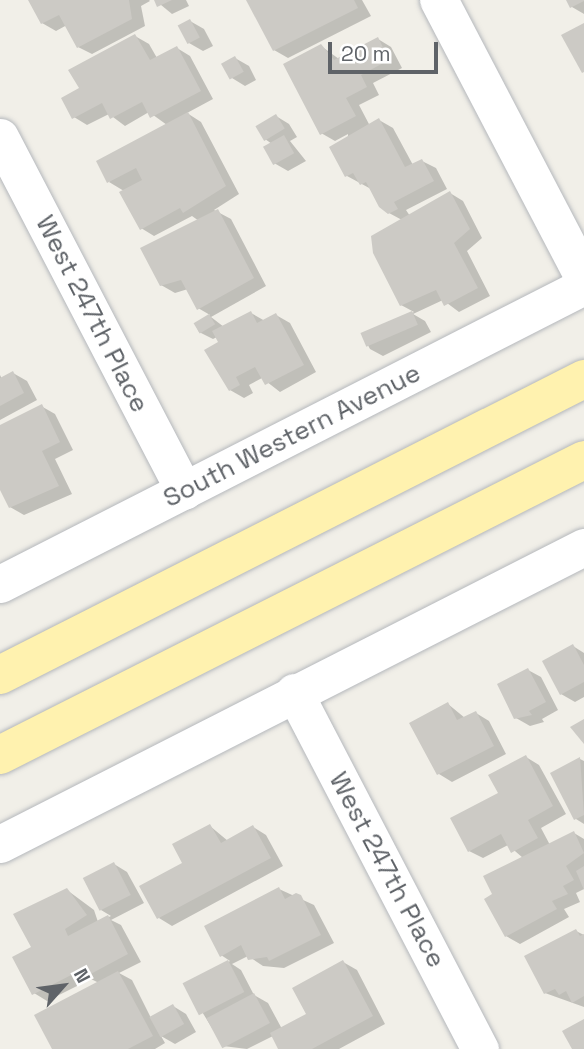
<!DOCTYPE html>
<style>
body{margin:0}
#map{position:relative;width:584px;height:1049px;overflow:hidden;background:#f1efe8;font-family:"Space Grotesk",sans-serif}
div>[style]{position:absolute}
.shadow>*{inset:0;background:#0003}
.building>*{inset:0;background:#cccac5;transform-origin:0 0}
.roads{filter:drop-shadow(0 0 2px #b5b8bc) drop-shadow(0 0 2px #b5b8bc)}
.minor>*{height:37px;margin:-18.5px;padding:0 18.5px;transform-origin:18.5px;border-radius:18.5px;background:#fff}
.tertiary>*{height:38px;margin:-19px;padding:0 19px;transform-origin:19px;border-radius:19px;background:#fff}
.primary>*{height:38px;margin:-19px;padding:0 19px;transform-origin:19px;border-radius:19px;background:#fff2af}
span{translate:-50% -50%;white-space:nowrap;text-align:center;line-height:1.15;-webkit-text-stroke:5px #fff;paint-order:stroke}
.street-label{font-size:26px;color:#5f6368}
.north{position:absolute;left:28px;top:951px;width:70px;height:70px;-webkit-text-stroke:5px #fff;paint-order:stroke;rotate:62deg;font-size:19px;font-weight:700;line-height:28px;text-align:center;color:#5f6368}
.north::after{content:'';display:block;margin:auto;width:24px;height:32px;background:#5f6368;clip-path:polygon(50% 0,100% 100%,50% 72%,0 100%)}
.scale{position:absolute;left:328px;top:42px;width:110px;height:32px;box-sizing:border-box;border:4px solid #5f6368;border-top:0;padding-left:9px;font-size:21px;line-height:24px;white-space:nowrap;color:#5f6368;-webkit-text-stroke:5px #fff;paint-order:stroke}
</style>
<div id="map">
<div class="shadow">
<div style="clip-path:polygon(30px 0,149px 0,150px 1px,141px 6px,145px 26px,92px 54px,78px 47px,67px 25px,56px 31px,42px 23px)"></div>
<div style="clip-path:polygon(155px 0,186px 0,189px 6px,172px 14px)"></div>
<div style="clip-path:polygon(248px 0,362px 0,371px 16px,288px 58px,274px 50px)"></div>
<div style="clip-path:polygon(568px 0,584px 0,584px 14px,572px 7px)"></div>
<div style="clip-path:polygon(190px 21px,204px 29px,213px 46px,203px 51px,189px 43px)"></div>
<div style="clip-path:polygon(135px 36px,149px 44px,157px 58px,177px 48px,190px 56px,213px 99px,187px 113px,201px 122px,239px 194px,214px 210px,231px 219px,266px 286px,211px 317px,224px 327px,251px 313px,265px 321px,276px 315px,290px 323px,316px 372px,280px 392px,262px 378px,249px 385px,253px 393px,244px 398px,230px 390px,221px 343px,217px 337px,213px 339px,199px 332px,195px 324px,210px 315px,198px 308px,188px 289px,175px 293px,161px 285px,199px 221px,192px 216px,154px 236px,141px 228px,124px 191px,109px 182px,167px 125px,149px 112px,125px 126px,109px 114px,87px 125px,74px 117px,82px 88px)"></div>
<div style="clip-path:polygon(378px 39px,391px 47px,402px 68px,373px 83px,379px 95px,359px 105px,370px 126px,379px 120px,393px 128px,413px 165px,422px 161px,436px 168px,447px 189px,406px 210px,410px 216px,450px 193px,463px 201px,482px 238px,467px 251px,490px 296px,459px 312px,443px 300px,413px 314px,425px 321px,431px 332px,383px 356px,370px 349px,363px 336px,414px 312px,401px 305px,402px 220px,389px 213px,371px 189px,347px 176px,348px 134px,335px 141px,321px 133px,321px 46px,339px 59px)"></div>
<div style="clip-path:polygon(235px 58px,249px 66px,256px 80px,245px 86px,232px 78px)"></div>
<div style="clip-path:polygon(276px 116px,289px 124px,297px 137px,290px 141px,306px 161px,288px 171px,274px 163px,272px 144px,265px 139px)"></div>
<div style="clip-path:polygon(13px 373px,27px 381px,37px 400px,0 420px,0 375px,2px 379px)"></div>
<div style="clip-path:polygon(41px 406px,55px 414px,73px 450px,55px 459px,72px 494px,24px 515px,10px 507px,0 486px,0 427px)"></div>
<div style="clip-path:polygon(573px 646px,584px 653px,584px 697px,575px 702px,561px 694px)"></div>
<div style="clip-path:polygon(528px 670px,541px 677px,558px 710px,542px 719px,544px 722px,530px 726px,516px 718px)"></div>
<div style="clip-path:polygon(448px 704px,465px 718px,476px 713px,489px 721px,506px 754px,452px 782px,439px 774px)"></div>
<div style="clip-path:polygon(526px 757px,539px 765px,566px 814px,541px 828px,550px 845px,574px 833px,584px 839px,584px 889px,576px 893px,580px 902px,564px 909px,569px 917px,520px 944px,506px 936px,495px 895px,523px 858px,508px 845px,483px 858px,469px 851px)"></div>
<div style="clip-path:polygon(580px 759px,584px 761px,584px 824px,576px 819px,552px 774px)"></div>
<div style="clip-path:polygon(210px 826px,228px 841px,253px 827px,266px 835px,283px 866px,172px 926px,159px 918px,185px 864px)"></div>
<div style="clip-path:polygon(114px 864px,127px 872px,144px 903px,111px 920px,121px 925px,141px 962px,119px 973px,132px 980px,151px 1018px,173px 1006px,186px 1014px,196px 1032px,175px 1044px,161px 1036px,165px 1043px,155px 1049px,54px 1049px,99px 983px,91px 979px,47px 1001px,34px 993px,33px 948px,67px 890px,94px 910px,98px 922px,111px 916px,101px 910px)"></div>
<div style="clip-path:polygon(279px 889px,314px 905px,334px 943px,284px 968px,263px 966px,248px 956px,232px 964px,241px 970px,254px 995px,268px 1003px,282px 1029px,309px 1015px,343px 962px,357px 970px,385px 1024px,339px 1049px,280px 1049px,273px 1036px,247px 1049px,223px 1046px,185px 984px,230px 961px,221px 955px)"></div>
<div style="clip-path:polygon(576px 931px,584px 935px,584px 1007px,545px 993px)"></div>
</div>
<div class="building">
<div style="clip-path:polygon(28px 0,129px 0,132px 19px,77px 48px,59px 15px,41px 24px)"></div>
<div style="clip-path:polygon(154px 0,172px 0,157px 7px)"></div>
<div style="clip-path:polygon(246px 0,354px 0,358px 8px,273px 51px)"></div>
<div style="clip-path:polygon(566px 0,584px 0,584px 1px,570px 8px)"></div>
<div style="left:190px;top:19px;width:21px;height:14px;rotate:62deg"></div>
<div style="clip-path:polygon(584px 23px,584px 72px,582px 73px,561px 35px)"></div>
<div style="clip-path:polygon(135px 34px,150px 60px,177px 46px,201px 91px,150px 118px,142px 102px,110px 119px,102px 103px,72px 119px,61px 98px,79px 88px,68px 70px)"></div>
<div style="clip-path:polygon(378px 37px,389px 60px,361px 75px,367px 87px,346px 98px,356px 116px,320px 135px,283px 64px,321px 44px,334px 60px)"></div>
<div style="left:235px;top:56px;width:18px;height:16px;rotate:61deg"></div>
<div style="clip-path:polygon(188px 112px,226px 186px,183px 213px,180px 208px,140px 230px,119px 192px,142px 180px,136px 168px,107px 183px,96px 161px)"></div>
<div style="left:276px;top:114px;width:17px;height:24px;rotate:59deg"></div>
<div style="clip-path:polygon(379px 118px,405px 167px,422px 159px,434px 181px,394px 202px,398px 209px,388px 214px,379px 207px,366px 182px,360px 185px,353px 173px,345px 177px,329px 147px)"></div>
<div style="left:284px;top:135px;width:21px;height:24px;rotate:61deg"></div>
<div style="clip-path:polygon(450px 191px,470px 229px,454px 243px,478px 288px,444px 306px,436px 290px,400px 306px,373px 253px,371px 236px)"></div>
<div style="clip-path:polygon(218px 209px,254px 278px,197px 310px,181px 280px,160px 286px,140px 248px)"></div>
<div style="clip-path:polygon(251px 311px,257px 323px,276px 313px,304px 365px,265px 385px,255px 367px,236px 377px,240px 385px,229px 391px,204px 350px,218px 342px,212px 331px)"></div>
<div style="left:412px;top:311px;width:15px;height:56px;rotate:67deg"></div>
<div style="left:209px;top:314px;width:12px;height:18px;rotate:59deg"></div>
<div style="clip-path:polygon(13px 371px,24px 393px,0 406px,0 378px)"></div>
<div style="clip-path:polygon(42px 404px,60px 442px,42px 451px,59px 486px,9px 508px,0 490px,0 425px)"></div>
<div style="clip-path:polygon(573px 644px,584px 665px,584px 682px,560px 695px,542px 661px)"></div>
<div style="clip-path:polygon(528px 668px,546px 702px,529px 711px,532px 715px,514px 719px,497px 684px)"></div>
<div style="clip-path:polygon(448px 702px,457px 720px,476px 711px,494px 746px,437px 775px,409px 723px)"></div>
<div style="clip-path:polygon(584px 719px,584px 744px,570px 727px)"></div>
<div style="clip-path:polygon(526px 755px,553px 806px,528px 820px,538px 838px,511px 853px,501px 834px,468px 852px,450px 818px,498px 793px,488px 775px)"></div>
<div style="clip-path:polygon(580px 757px,584px 815px,574px 820px,550px 773px)"></div>
<div style="clip-path:polygon(210px 824px,221px 843px,253px 825px,271px 858px,157px 919px,139px 886px,182px 863px,172px 844px)"></div>
<div style="clip-path:polygon(574px 831px,584px 853px,566px 866px,574px 880px,563px 886px,568px 894px,552px 901px,557px 909px,505px 937px,484px 899px,492px 894px,483px 876px)"></div>
<div style="left:114px;top:862px;width:37px;height:35px;rotate:63deg"></div>
<div style="clip-path:polygon(584px 866px,584px 890px,576px 871px)"></div>
<div style="clip-path:polygon(279px 887px,285px 899px,296px 893px,301px 895px,321px 935px,269px 961px,267px 957px,248px 960px,241px 945px,220px 957px,204px 926px)"></div>
<div style="clip-path:polygon(67px 888px,87px 915px,65px 929px,68px 936px,108px 915px,128px 954px,85px 977px,81px 970px,32px 995px,12px 957px,31px 947px,13px 914px)"></div>
<div style="clip-path:polygon(576px 929px,580px 936px,584px 934px,584px 996px,572px 1003px,566px 991px,559px 995px,555px 989px,544px 994px,524px 956px)"></div>
<div style="left:228px;top:960px;width:36px;height:51px;rotate:63deg"></div>
<div style="clip-path:polygon(343px 960px,373px 1016px,312px 1049px,278px 1049px,270px 1033px,306px 1014px,292px 988px)"></div>
<div style="clip-path:polygon(118px 971px,153px 1036px,128px 1049px,52px 1049px,34px 1015px)"></div>
<div style="left:254px;top:993px;width:34px;height:54px;rotate:62deg"></div>
<div style="left:173px;top:1004px;width:23px;height:27px;rotate:61deg"></div>
<div style="clip-path:polygon(584px 1019px,584px 1049px,572px 1049px,562px 1031px)"></div>
</div>
<div class="roads">
<div class="minor">
<div style="left:0;top:137px;width:399px;rotate:62.5deg"></div>
<div style="left:0;top:584px;width:656px;rotate:-27.03deg"></div>
<div style="left:294px;top:692px;width:403px;rotate:62.5deg"></div>
<div style="left:0;top:844px;width:655px;rotate:-26.96deg"></div>
</div>
<div class="tertiary">
<div style="left:439px;top:0;width:313px;rotate:62.4deg"></div>
</div>
<div class="primary">
<div style="left:0;top:675px;width:655px;rotate:-26.88deg"></div>
<div style="left:0;top:755px;width:654px;rotate:-26.8deg"></div>
</div>
</div>
<div class="street-label">
<span style="left:92px;top:314px;rotate:63deg">West 247th Place</span>
<span style="left:292px;top:436px;rotate:-27deg">South Western Avenue</span>
<span style="left:387px;top:870px;rotate:62deg">West 247th Place</span>
</div>
<div class="north">N</div>
<div class="scale">20 m</div>
</div>
